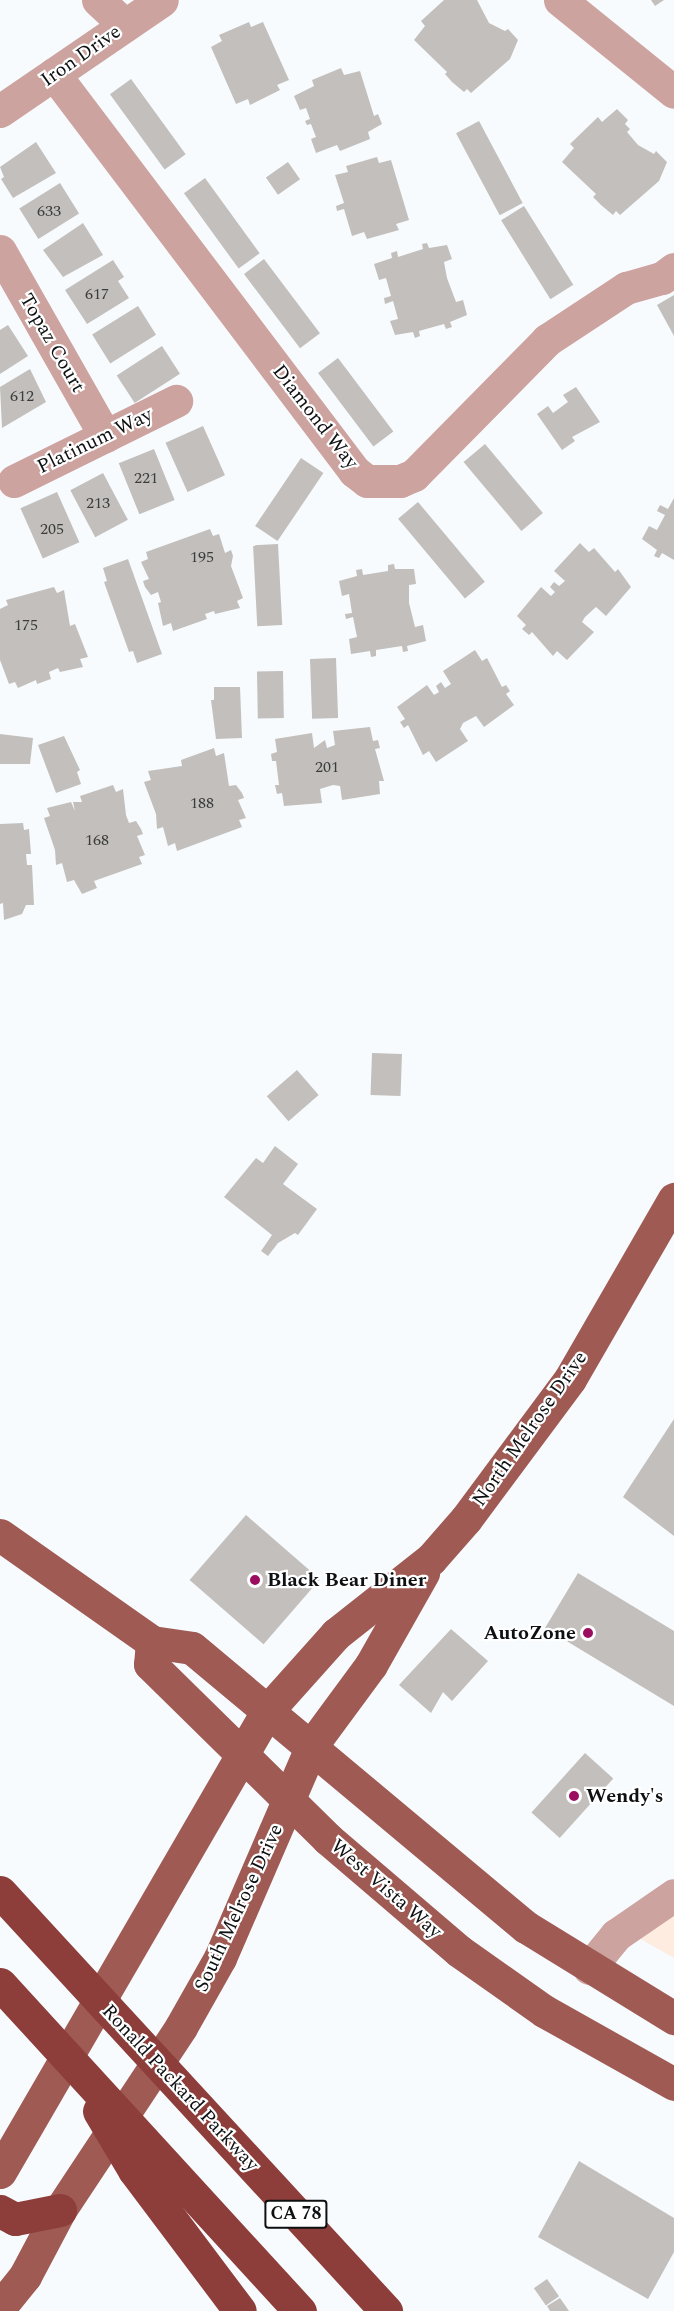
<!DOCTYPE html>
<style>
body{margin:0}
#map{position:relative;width:674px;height:2311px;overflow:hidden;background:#f7fbfe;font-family:Spectral,serif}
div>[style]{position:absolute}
.education>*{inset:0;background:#feece1}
.building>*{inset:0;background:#c2bfbc;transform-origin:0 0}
.minor>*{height:33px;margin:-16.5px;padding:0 16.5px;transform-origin:16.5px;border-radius:16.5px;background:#cda39f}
.major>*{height:33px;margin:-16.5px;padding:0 16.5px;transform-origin:16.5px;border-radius:16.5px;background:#a05a54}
.highway>*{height:33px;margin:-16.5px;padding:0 16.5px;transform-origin:16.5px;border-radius:16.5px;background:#8e3e3a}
.dots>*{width:16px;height:16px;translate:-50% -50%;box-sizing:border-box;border:3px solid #fff;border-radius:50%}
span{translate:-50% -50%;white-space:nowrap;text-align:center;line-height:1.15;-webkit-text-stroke:4.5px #fff;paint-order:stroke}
.number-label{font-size:16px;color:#3b3c3c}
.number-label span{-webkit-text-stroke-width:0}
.shield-label span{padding:2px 4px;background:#fff;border:2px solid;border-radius:4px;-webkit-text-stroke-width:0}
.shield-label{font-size:18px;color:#0e1011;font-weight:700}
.street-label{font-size:20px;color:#0e1011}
.poi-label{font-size:20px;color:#0e1011;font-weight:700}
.left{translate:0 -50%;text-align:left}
.right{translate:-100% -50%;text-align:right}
</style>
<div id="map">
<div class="education">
<div style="clip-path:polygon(674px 1912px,674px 1958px,637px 1937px)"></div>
</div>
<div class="building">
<div style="clip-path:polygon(444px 0,477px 0,489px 23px,505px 31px,508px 29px,518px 40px,510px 59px,471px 93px,467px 89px,464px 92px,452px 82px,445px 74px,447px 72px,414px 40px,425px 26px,421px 21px)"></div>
<div style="clip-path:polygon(651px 0,664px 0,655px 6px)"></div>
<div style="clip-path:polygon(249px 22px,251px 27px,263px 22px,289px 80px,277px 85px,280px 90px,250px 105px,248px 99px,236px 104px,211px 47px,222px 41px,219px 35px)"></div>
<div style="clip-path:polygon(341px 68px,344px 75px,360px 71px,374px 116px,378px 114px,382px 124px,368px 132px,370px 139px,340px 151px,337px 145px,316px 153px,311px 139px,316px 137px,311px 124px,307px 125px,305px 121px,310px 119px,306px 108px,300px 110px,294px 96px,314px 86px,312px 80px)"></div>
<div style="left:131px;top:79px;width:93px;height:26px;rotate:54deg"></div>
<div style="clip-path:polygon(617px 109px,628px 120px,625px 124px,630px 129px,627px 132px,638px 145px,654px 154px,656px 151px,667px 162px,659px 181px,620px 215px,616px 211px,613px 215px,601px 205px,593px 197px,596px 194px,562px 162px,574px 148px,570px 144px,598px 117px,602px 122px)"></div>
<div style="left:479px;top:121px;width:93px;height:26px;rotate:62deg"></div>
<div style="clip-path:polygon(36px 142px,56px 173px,13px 198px,1px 179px,4px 177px,0 167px)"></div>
<div style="clip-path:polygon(377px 157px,379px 163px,391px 160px,409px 220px,396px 224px,399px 230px,367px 239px,364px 232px,352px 236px,344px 209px,337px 211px,336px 206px,344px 203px,335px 175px,348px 172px,346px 166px)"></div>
<div style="left:288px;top:162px;width:21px;height:27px;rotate:55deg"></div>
<div style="left:205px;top:178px;width:93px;height:26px;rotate:54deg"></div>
<div style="left:60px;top:183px;width:36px;height:48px;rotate:58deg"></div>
<div style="left:524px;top:206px;width:93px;height:27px;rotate:58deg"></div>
<div style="clip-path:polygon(83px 223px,103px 255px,63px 277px,43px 250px)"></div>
<div style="clip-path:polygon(427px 243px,429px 248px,447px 245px,452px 259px,444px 262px,447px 278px,456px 302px,463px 300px,467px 315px,450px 322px,452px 327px,446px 329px,444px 324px,419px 331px,420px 336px,415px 338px,413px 332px,395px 335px,390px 321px,398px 319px,393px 301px,385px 304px,384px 298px,391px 296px,386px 278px,379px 280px,374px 264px,392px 258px,391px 253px,397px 251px,398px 257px,423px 249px,422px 244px)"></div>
<div style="left:264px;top:259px;width:93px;height:25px;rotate:53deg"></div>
<div style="clip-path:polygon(113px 260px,124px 277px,118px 281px,129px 298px,87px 324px,65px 290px)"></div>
<div style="clip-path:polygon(674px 295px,674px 336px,657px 305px)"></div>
<div style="left:138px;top:306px;width:34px;height:54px;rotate:58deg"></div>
<div style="clip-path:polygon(8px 325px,28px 356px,0 374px,0 330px)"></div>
<div style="left:162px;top:346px;width:33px;height:54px;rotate:57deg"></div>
<div style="left:338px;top:358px;width:92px;height:25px;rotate:53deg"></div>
<div style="clip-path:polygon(30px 369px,46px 402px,2px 428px,0 387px)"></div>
<div style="clip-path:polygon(576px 387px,600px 422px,572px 437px,575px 441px,562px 450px,537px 414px,548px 406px,553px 413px,568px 402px,563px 395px)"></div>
<div style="left:203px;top:426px;width:54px;height:41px;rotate:66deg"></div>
<div style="left:485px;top:444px;width:90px;height:28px;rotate:50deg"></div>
<div style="left:154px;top:449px;width:55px;height:38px;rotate:68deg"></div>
<div style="left:301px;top:458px;width:27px;height:82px;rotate:34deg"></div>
<div style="left:103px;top:473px;width:53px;height:37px;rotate:62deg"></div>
<div style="left:57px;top:492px;width:55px;height:40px;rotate:66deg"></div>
<div style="clip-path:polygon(674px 498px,674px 560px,662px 553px,659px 558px,654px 556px,657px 550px,642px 539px,649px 526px,657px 530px,665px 515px,657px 511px,660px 505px,668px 509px)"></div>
<div style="left:418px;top:502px;width:104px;height:26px;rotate:50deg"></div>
<div style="clip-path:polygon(210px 529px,213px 536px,219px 534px,225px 553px,231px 550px,233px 556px,231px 566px,243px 598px,237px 601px,240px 608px,215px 614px,214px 611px,205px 614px,207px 619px,173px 631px,171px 623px,163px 626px,158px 603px,161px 602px,158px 592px,151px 595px,145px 587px,143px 581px,149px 579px,141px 562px,148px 559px,146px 552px)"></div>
<div style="clip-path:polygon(580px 543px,589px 552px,594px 548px,615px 572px,618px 569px,631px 587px,606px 616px,596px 607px,585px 617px,582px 622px,594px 632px,567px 660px,557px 651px,553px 656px,532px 632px,529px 635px,522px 629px,526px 625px,517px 616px,541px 587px,551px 596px,555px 592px,550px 587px,554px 582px,559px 586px,565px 581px,554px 571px)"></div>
<div style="left:278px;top:544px;width:81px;height:25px;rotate:87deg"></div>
<div style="clip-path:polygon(128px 559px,162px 654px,137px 663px,133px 651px,129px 652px,104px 582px,107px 581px,103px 568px)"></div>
<div style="clip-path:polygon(394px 564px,395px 569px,414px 569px,416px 584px,409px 585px,409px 603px,415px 627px,423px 625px,426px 641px,407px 646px,408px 651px,403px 652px,402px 646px,376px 650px,376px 656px,371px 657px,370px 651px,351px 654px,349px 639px,357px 637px,353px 617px,346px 619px,345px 614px,352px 613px,349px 594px,342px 596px,339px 581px,357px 576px,356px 570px,362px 569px,363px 575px,388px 571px,388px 565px)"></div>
<div style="clip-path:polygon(54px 587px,57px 593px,64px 590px,70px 626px,75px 624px,88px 657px,80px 659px,83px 667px,60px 672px,58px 668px,49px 672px,51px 679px,37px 684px,36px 680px,18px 688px,15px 682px,9px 684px,0 660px,0 609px,8px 605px,6px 600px)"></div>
<div style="clip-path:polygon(475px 650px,482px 661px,487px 658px,502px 687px,506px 685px,510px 691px,506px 694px,514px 705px,484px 727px,476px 716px,463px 723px,460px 729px,468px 741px,436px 762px,429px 751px,423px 755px,408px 725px,404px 728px,400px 722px,405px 719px,397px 707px,427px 685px,434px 695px,439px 692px,436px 686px,441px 682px,445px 688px,451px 684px,443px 671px)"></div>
<div style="left:336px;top:658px;width:60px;height:26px;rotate:88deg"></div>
<div style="left:283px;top:671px;width:47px;height:26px;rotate:89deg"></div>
<div style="clip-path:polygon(214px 687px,240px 687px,242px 738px,216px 739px,211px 700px,214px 700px)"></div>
<div style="clip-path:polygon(370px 727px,373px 741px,378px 740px,380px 748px,375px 749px,384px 781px,379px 781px,380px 794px,342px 800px,340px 786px,333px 785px,320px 789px,322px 803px,284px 806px,282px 793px,277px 794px,275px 785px,279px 785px,276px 761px,272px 761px,271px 754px,277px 752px,275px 739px,312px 733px,314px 748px,325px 740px,327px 748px,335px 745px,333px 731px)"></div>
<div style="clip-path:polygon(0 734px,33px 738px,30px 764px,0 764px)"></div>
<div style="clip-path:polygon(64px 736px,80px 770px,77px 772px,81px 784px,56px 793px,38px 745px)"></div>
<div style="clip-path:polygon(214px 748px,216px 756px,224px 753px,229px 786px,236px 785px,242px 793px,244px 798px,238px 800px,246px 818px,239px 820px,242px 827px,177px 851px,175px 843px,168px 846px,163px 827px,157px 829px,156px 814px,144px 782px,151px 780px,148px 771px,182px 766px,181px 760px)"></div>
<div style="clip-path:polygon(113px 785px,116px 792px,123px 789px,126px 815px,129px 823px,136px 821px,141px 829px,143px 834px,137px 836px,145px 855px,139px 857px,142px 864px,94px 881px,97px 888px,82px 894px,74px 880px,67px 882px,62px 863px,56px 865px,55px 850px,44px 818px,50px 816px,47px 808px,71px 802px,75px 811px,73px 802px,82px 802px,80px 796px)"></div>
<div style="clip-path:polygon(23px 823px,24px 830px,29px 829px,31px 854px,26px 854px,27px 865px,32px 865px,34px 905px,26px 905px,22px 914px,4px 920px,3px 903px,0 904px,0 824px)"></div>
<div style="left:372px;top:1053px;width:30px;height:42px;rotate:2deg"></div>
<div style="left:297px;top:1070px;width:33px;height:40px;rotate:49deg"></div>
<div style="clip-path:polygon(275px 1146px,298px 1164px,283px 1184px,317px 1209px,298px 1235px,295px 1233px,278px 1243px,268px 1256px,261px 1251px,272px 1235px,224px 1197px,256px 1158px,263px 1163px)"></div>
<div style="clip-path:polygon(674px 1419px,674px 1536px,623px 1497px)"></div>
<div style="left:246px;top:1515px;width:98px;height:86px;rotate:41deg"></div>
<div style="clip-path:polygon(578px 1573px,674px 1631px,674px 1706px,545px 1628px)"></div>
<div style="clip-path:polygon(451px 1629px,488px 1661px,452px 1701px,443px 1692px,431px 1713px,399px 1685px)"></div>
<div style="left:585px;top:1753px;width:38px;height:80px;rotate:42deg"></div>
<div style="clip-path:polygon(579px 2161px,674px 2218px,674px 2252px,648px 2299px,538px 2237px)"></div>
<div style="left:547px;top:2279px;width:21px;height:16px;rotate:55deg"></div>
<div style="clip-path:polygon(560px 2298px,569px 2311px,550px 2311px,547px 2306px)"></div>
</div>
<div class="minor">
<div style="left:98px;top:0;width:37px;rotate:43deg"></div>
<div style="left:560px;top:0;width:146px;rotate:38.9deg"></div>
<div style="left:54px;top:74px;width:498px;rotate:52.9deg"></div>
<div style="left:354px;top:471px;width:16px;rotate:38deg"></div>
<div style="left:367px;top:481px;width:33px"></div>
<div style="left:400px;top:481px;width:15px;rotate:-23deg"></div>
<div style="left:414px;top:475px;width:190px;rotate:-45.4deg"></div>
<div style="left:547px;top:340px;width:95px;rotate:-33.4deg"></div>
<div style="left:626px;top:288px;width:37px;rotate:-16deg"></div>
<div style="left:662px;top:278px;width:15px;rotate:-37deg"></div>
<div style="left:0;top:111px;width:196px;rotate:-34.4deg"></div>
<div style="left:0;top:251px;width:213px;rotate:60.4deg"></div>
<div style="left:14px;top:481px;width:181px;rotate:-26.3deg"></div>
<div style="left:589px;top:1968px;width:43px;rotate:-50.7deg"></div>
<div style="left:616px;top:1935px;width:70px;rotate:-34.6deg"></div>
</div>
<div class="major">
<div style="left:0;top:1535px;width:186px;rotate:35.1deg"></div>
<div style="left:152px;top:1642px;width:40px;rotate:8.5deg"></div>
<div style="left:192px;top:1648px;width:435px;rotate:39.9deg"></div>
<div style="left:526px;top:1927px;width:174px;rotate:31.6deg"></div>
<div style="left:152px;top:1642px;width:22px;rotate:95deg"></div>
<div style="left:150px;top:1664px;width:250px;rotate:44.5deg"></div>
<div style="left:328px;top:1839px;width:172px;rotate:40.5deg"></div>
<div style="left:459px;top:1951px;width:104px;rotate:35.2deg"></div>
<div style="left:544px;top:2011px;width:149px;rotate:29.3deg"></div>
<div style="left:0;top:2172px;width:534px;rotate:-59.88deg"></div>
<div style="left:268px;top:1710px;width:102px;rotate:-48.2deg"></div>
<div style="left:336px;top:1634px;width:121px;rotate:-38.3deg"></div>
<div style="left:431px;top:1559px;width:53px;rotate:-48.8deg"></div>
<div style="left:466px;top:1519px;width:174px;rotate:-53.4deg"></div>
<div style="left:570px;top:1379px;width:208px;rotate:-60deg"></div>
<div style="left:0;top:2307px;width:40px;rotate:-51deg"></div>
<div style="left:25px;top:2276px;width:75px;rotate:-62.1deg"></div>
<div style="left:60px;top:2210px;width:219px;rotate:-56.5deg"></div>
<div style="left:181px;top:2027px;width:79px;rotate:-60.5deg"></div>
<div style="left:220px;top:1958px;width:232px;rotate:-66.6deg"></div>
<div style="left:312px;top:1745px;width:99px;rotate:-53.6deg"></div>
<div style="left:371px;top:1665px;width:106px;rotate:-60.5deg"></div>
</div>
<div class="highway">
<div style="left:0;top:1892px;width:570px;rotate:47.35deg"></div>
<div style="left:0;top:1984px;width:444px;rotate:47.5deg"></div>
<div style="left:99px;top:2111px;width:69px;rotate:59.3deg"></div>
<div style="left:134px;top:2170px;width:176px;rotate:53.1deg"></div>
<div style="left:0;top:2211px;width:17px;rotate:28deg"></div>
<div style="left:15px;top:2219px;width:46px;rotate:-11.3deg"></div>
</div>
<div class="dots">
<div style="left:255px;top:1580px;background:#9a0d5f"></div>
<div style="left:588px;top:1633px;background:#9a0d5f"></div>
<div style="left:574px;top:1796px;background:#9a0d5f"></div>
</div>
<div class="number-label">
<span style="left:49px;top:211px">633</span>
<span style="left:97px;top:294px">617</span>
<span style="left:22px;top:396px">612</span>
<span style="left:146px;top:478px">221</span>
<span style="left:98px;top:503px">213</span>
<span style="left:52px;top:529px">205</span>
<span style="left:202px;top:557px">195</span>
<span style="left:26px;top:625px">175</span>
<span style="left:327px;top:767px">201</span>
<span style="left:202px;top:803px">188</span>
<span style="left:97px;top:840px">168</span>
</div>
<div class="shield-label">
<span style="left:296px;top:2214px">CA 78</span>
</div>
<div class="street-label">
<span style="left:81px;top:56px;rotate:-35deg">Iron Drive</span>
<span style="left:52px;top:343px;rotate:60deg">Topaz Court</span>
<span style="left:315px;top:417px;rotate:52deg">Diamond Way</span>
<span style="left:95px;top:441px;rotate:-26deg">Platinum Way</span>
<span style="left:530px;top:1429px;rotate:-55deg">North Melrose Drive</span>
<span style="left:386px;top:1889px;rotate:41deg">West Vista Way</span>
<span style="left:239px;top:1908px;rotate:-65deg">South Melrose Drive</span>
<span style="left:180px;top:2088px;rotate:47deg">Ronald Packard Parkway</span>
</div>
<div class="poi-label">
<span class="left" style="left:267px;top:1580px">Black Bear Diner</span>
<span class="right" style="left:576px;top:1633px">AutoZone</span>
<span class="left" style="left:586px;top:1796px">Wendy's</span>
</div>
</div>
